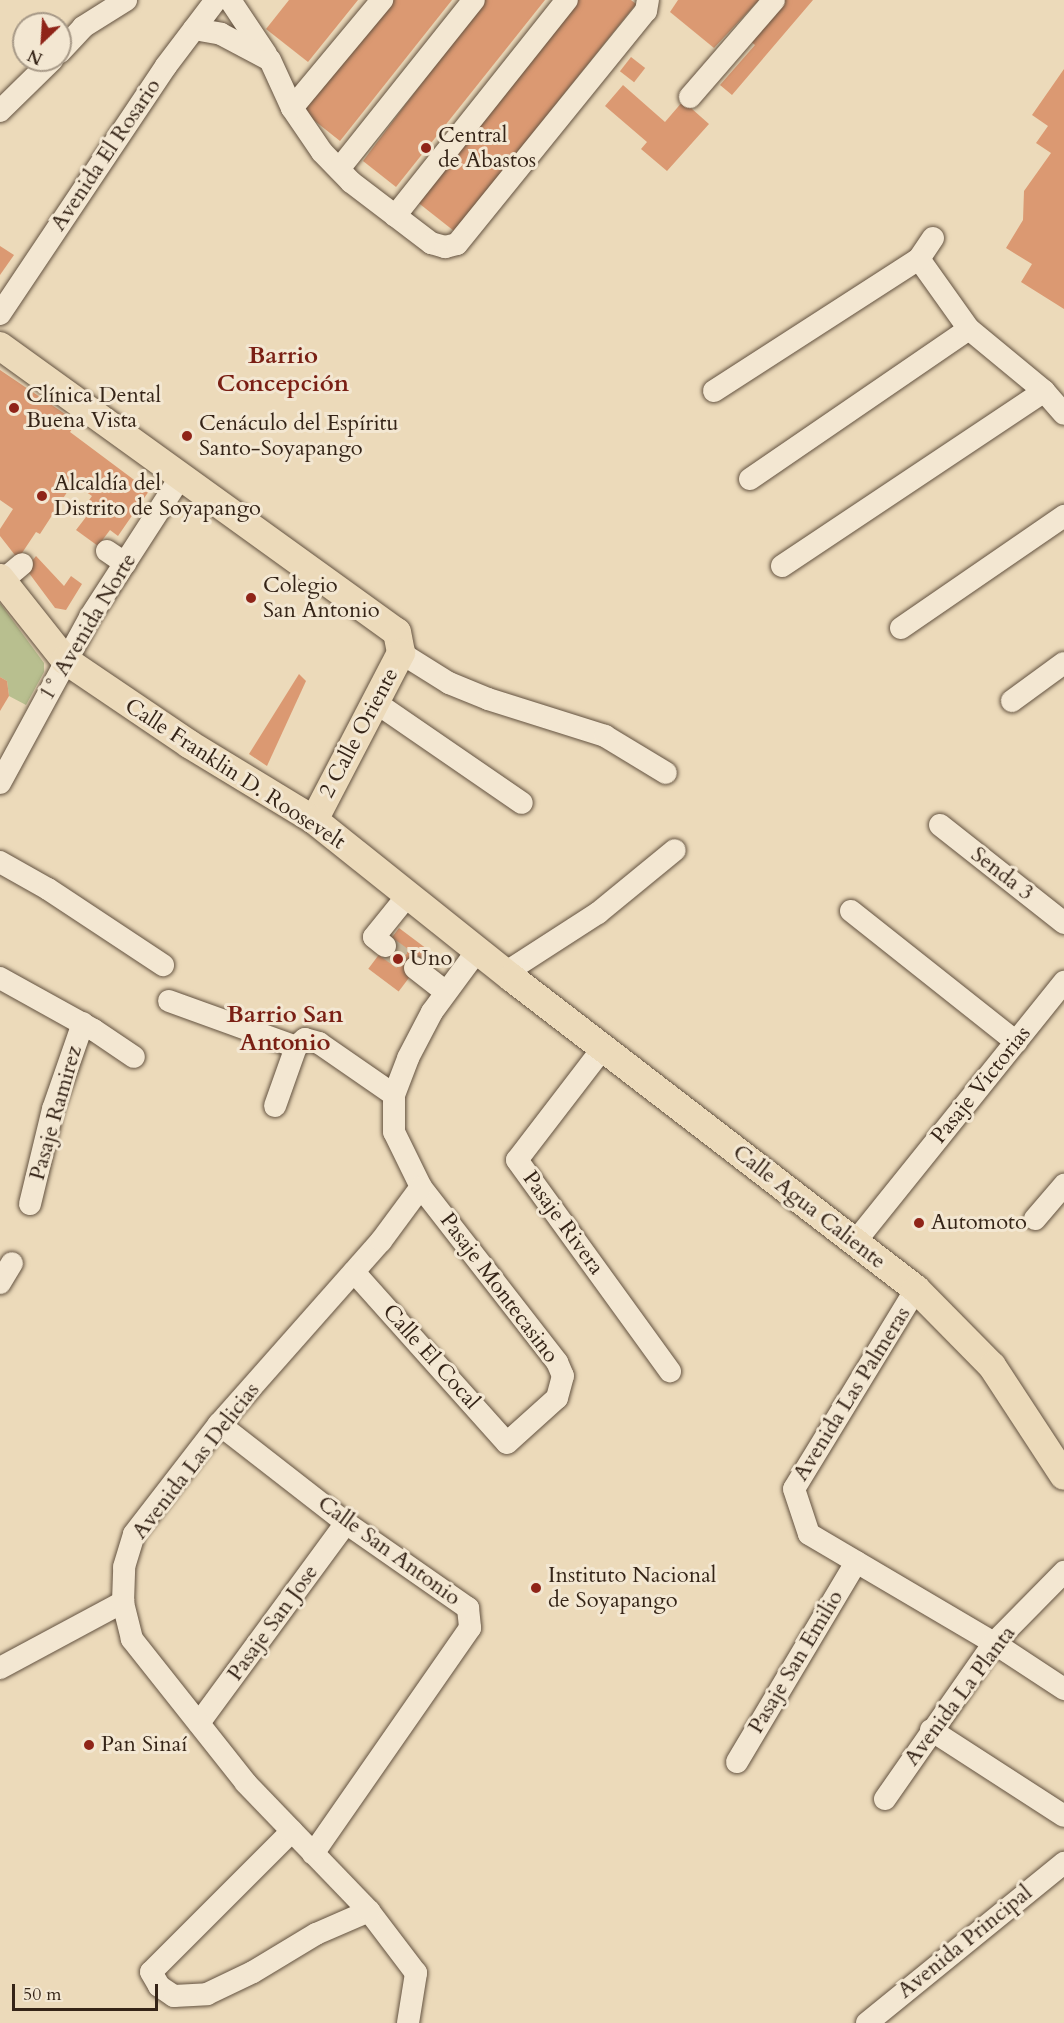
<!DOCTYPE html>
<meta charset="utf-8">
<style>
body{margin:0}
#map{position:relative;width:1064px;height:2023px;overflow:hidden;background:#ecdaba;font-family:Cardo,serif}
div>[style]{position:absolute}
.green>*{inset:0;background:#b8bf8f}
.building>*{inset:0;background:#db9972;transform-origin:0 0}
.minor-tunnel>*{height:22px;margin-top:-11px;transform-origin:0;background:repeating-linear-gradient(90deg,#c7b699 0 22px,transparent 0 33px)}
.roads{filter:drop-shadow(0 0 2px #635240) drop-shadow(0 0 2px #635240)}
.minor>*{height:22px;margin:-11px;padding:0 11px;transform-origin:11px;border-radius:11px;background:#f3e7d2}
.major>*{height:28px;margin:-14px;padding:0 14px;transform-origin:14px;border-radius:14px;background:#ecdaba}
.dots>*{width:16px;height:16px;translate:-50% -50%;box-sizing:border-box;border:3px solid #f3e7d2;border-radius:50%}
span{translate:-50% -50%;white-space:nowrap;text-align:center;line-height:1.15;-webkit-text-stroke:6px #f3e7d2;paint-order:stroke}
.poi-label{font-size:22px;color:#352417}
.left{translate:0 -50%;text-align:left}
.street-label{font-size:22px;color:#352417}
.neighbourhood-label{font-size:24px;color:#7a1f14;font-weight:700}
.north{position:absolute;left:12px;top:12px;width:60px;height:60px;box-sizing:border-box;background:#f3e7d2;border:2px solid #a79987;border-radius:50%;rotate:205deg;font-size:16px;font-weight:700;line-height:24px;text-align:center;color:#352417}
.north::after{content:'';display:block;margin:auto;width:21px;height:27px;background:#8f2418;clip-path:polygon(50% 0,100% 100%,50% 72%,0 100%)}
.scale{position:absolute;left:12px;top:1984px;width:146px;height:27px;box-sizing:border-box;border:3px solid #352417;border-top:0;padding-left:8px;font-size:18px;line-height:21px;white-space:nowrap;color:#352417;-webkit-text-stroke:4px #f3e7d2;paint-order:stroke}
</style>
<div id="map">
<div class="green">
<div style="clip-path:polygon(0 603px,44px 663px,44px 672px,26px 705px,9px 696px,7px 681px,0 677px)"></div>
</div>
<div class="building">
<div style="clip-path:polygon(289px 0,358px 0,308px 62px,266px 29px)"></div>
<div style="clip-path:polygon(391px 0,452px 0,340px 141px,301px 110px)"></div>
<div style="clip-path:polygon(484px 0,545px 0,396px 187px,363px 161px)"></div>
<div style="clip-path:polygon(576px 0,631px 0,636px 4px,454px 231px,416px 201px)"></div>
<div style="clip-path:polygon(678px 0,759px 0,714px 48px,670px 12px)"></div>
<div style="clip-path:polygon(783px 0,813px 0,732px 95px,720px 85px,755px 45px,749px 40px)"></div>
<div style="left:631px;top:57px;width:18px;height:18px;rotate:38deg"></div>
<div style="clip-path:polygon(1064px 69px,1064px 309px,1021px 282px,1032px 264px,1006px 248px,1023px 220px,1024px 191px,1051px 153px,1036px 143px,1048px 126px,1032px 115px)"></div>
<div style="clip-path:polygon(623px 85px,665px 122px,683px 101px,709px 124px,667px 171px,641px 149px,647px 142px,605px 106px)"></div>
<div style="clip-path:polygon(0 246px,14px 255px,0 275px)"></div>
<div style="clip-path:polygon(0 370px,77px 422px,70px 432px,149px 491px,118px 536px,110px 530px,98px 546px,76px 530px,86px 517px,80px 513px,92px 496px,73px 483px,40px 534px,36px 532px,18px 559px,0 536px,0 529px,13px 509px,0 500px)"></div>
<div style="clip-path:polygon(36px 556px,64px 586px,71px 576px,82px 584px,66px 610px,55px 608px,26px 569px)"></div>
<div style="clip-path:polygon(299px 674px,306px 681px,267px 766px,249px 754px)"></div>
<div style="clip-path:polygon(0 677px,7px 681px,9px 696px,0 711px)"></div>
<div style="left:399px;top:928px;width:38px;height:51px;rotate:37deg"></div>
</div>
<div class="minor-tunnel">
<div style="left:385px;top:946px;width:37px;rotate:36deg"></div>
</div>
<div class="roads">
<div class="minor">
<div style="left:230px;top:0;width:65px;rotate:56.3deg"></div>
<div style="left:194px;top:29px;width:27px;rotate:10deg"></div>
<div style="left:221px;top:34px;width:55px;rotate:28deg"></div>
<div style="left:270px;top:60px;width:53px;rotate:65.4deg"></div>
<div style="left:292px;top:108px;width:53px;rotate:55.7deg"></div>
<div style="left:322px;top:152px;width:42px;rotate:46deg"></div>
<div style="left:351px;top:182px;width:101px;rotate:37.3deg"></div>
<div style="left:431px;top:243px;width:15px;rotate:16deg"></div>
<div style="left:445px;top:247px;width:12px;rotate:-14deg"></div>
<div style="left:457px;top:244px;width:300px;rotate:-51deg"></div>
<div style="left:646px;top:11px;width:11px;rotate:-80deg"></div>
<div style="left:60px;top:52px;width:34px;rotate:-47deg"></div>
<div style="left:83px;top:27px;width:51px;rotate:-32.1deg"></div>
<div style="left:690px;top:97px;width:128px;rotate:-49.1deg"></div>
<div style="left:292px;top:108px;width:141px;rotate:-50.2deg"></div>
<div style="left:0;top:111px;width:73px;rotate:-44.4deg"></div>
<div style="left:339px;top:169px;width:216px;rotate:-51.4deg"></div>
<div style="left:395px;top:216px;width:276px;rotate:-51.5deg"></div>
<div style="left:933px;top:238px;width:25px;rotate:124deg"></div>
<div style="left:919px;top:259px;width:86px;rotate:54.5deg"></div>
<div style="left:969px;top:329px;width:97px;rotate:39.6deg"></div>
<div style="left:1044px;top:391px;width:30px;rotate:49deg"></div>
<div style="left:0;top:314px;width:298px;rotate:-56.2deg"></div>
<div style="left:166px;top:66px;width:83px;rotate:-52.9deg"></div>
<div style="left:714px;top:391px;width:244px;rotate:-32.8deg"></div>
<div style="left:750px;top:479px;width:265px;rotate:-34.4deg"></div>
<div style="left:107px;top:551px;width:22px;rotate:34deg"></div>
<div style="left:782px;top:566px;width:315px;rotate:-33.7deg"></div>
<div style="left:2px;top:581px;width:26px;rotate:-40deg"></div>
<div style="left:901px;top:628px;width:198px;rotate:-34.5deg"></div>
<div style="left:401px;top:653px;width:57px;rotate:32deg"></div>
<div style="left:449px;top:683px;width:42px;rotate:22.3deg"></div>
<div style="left:488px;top:699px;width:123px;rotate:17.5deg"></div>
<div style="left:605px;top:736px;width:71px;rotate:31.2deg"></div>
<div style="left:1012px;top:701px;width:64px;rotate:-36.2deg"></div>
<div style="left:375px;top:702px;width:178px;rotate:34.5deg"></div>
<div style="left:0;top:783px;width:189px;rotate:-61.5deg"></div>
<div style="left:90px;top:617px;width:169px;rotate:-57.1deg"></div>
<div style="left:940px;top:825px;width:158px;rotate:38.3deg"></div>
<div style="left:0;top:862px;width:55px;rotate:29.4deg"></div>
<div style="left:48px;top:889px;width:138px;rotate:33.5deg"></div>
<div style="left:851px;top:911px;width:211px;rotate:38.4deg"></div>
<div style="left:385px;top:946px;width:14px;rotate:-141deg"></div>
<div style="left:374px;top:937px;width:54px;rotate:-51deg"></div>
<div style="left:415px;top:968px;width:39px;rotate:38deg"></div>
<div style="left:505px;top:973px;width:111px;rotate:-32.8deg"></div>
<div style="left:598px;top:913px;width:99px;rotate:-39.3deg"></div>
<div style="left:0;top:978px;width:107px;rotate:29deg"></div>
<div style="left:94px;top:1030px;width:48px;rotate:34deg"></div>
<div style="left:169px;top:1001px;width:135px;rotate:19.9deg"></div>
<div style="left:603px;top:1048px;width:141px;rotate:127.5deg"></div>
<div style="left:517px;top:1160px;width:261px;rotate:54.1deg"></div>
<div style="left:275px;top:1106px;width:63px;rotate:-70.4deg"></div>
<div style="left:296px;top:1047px;width:12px;rotate:-42deg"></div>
<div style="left:305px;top:1039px;width:15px;rotate:16deg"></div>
<div style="left:319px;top:1043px;width:91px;rotate:34.7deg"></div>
<div style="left:30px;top:1204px;width:98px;rotate:-76.4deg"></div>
<div style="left:53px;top:1109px;width:91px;rotate:-70.8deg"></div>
<div style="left:1035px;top:1219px;width:45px;rotate:-49.5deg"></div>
<div style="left:855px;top:1242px;width:334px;rotate:-51.2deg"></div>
<div style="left:354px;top:1272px;width:229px;rotate:48.2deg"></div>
<div style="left:507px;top:1443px;width:67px;rotate:-42deg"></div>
<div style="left:557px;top:1398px;width:23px;rotate:-75deg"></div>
<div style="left:563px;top:1376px;width:15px;rotate:-113deg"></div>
<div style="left:557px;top:1362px;width:222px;rotate:-127.9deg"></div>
<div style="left:421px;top:1187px;width:61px;rotate:-116.1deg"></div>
<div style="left:394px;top:1132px;width:37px;rotate:-90deg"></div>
<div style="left:394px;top:1095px;width:40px;rotate:-69deg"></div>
<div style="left:408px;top:1058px;width:52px;rotate:-62.4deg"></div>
<div style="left:432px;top:1012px;width:76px;rotate:-53.6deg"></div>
<div style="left:0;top:1283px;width:23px;rotate:-59deg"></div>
<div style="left:916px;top:1289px;width:234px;rotate:121.4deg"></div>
<div style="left:794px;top:1489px;width:47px;rotate:71.6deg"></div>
<div style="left:809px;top:1534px;width:215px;rotate:30.5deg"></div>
<div style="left:994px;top:1643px;width:84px;rotate:33.3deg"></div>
<div style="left:219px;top:1424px;width:161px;rotate:37.9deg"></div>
<div style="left:346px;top:1523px;width:149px;rotate:34.9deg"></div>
<div style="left:468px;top:1608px;width:20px;rotate:84deg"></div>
<div style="left:470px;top:1628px;width:275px;rotate:124.8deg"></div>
<div style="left:0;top:1668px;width:140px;rotate:-28.2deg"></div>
<div style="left:199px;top:1723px;width:248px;rotate:-53.7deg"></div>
<div style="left:931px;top:1730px;width:158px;rotate:32.9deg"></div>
<div style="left:737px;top:1762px;width:233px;rotate:-59.2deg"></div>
<div style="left:885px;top:1799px;width:190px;rotate:-55.1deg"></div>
<div style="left:994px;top:1643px;width:100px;rotate:-45.4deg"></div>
<div style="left:292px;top:1831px;width:199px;rotate:135deg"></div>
<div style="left:151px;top:1972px;width:16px;rotate:60deg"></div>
<div style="left:159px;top:1986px;width:18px;rotate:34deg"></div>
<div style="left:174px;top:1996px;width:33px;rotate:-3deg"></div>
<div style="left:207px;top:1994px;width:51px;rotate:-25.6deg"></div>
<div style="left:253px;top:1972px;width:74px;rotate:-31.1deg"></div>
<div style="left:316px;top:1934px;width:58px;rotate:-23.5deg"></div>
<div style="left:408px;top:2023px;width:51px;rotate:-80.9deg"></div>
<div style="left:416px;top:1973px;width:78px;rotate:-127.2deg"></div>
<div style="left:369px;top:1911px;width:178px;rotate:-133.9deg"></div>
<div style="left:246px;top:1783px;width:184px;rotate:-128.4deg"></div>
<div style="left:132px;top:1639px;width:38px;rotate:-104deg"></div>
<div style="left:123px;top:1602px;width:35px;rotate:-88deg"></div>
<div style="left:124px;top:1567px;width:34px;rotate:-73deg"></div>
<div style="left:134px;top:1534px;width:139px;rotate:-52.3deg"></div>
<div style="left:219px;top:1424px;width:244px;rotate:-48.5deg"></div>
<div style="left:381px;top:1241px;width:67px;rotate:-53.5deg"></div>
<div style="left:867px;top:2023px;width:254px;rotate:-39.1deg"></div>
</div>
<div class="major">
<div style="left:0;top:346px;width:489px;rotate:35.8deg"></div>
<div style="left:397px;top:632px;width:21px;rotate:79deg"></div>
<div style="left:401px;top:653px;width:188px;rotate:117.5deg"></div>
<div style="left:0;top:578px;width:105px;rotate:51.6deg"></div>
<div style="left:65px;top:660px;width:150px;rotate:34.1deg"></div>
<div style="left:189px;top:744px;width:146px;rotate:31.3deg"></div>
<div style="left:314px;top:820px;width:253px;rotate:38.6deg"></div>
<div style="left:512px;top:978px;width:510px;rotate:37.59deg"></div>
<div style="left:916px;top:1289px;width:108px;rotate:45.4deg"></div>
<div style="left:992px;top:1366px;width:131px;rotate:56.8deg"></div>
</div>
</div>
<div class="dots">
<div style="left:426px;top:148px;background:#8f2418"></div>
<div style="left:14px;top:408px;background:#8f2418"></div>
<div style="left:187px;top:436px;background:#8f2418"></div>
<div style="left:42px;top:496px;background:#8f2418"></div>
<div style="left:251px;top:598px;background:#8f2418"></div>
<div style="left:398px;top:959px;background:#8f2418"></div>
<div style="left:919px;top:1223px;background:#8f2418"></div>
<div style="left:536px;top:1588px;background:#8f2418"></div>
<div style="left:89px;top:1745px;background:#8f2418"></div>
</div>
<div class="poi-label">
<span class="left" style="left:438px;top:148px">Central<br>de Abastos</span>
<span class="left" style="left:26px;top:408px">Clínica Dental<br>Buena Vista</span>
<span class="left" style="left:199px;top:436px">Cenáculo del Espíritu<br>Santo-Soyapango</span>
<span class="left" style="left:54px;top:496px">Alcaldía del<br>Distrito de Soyapango</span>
<span class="left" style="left:263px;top:598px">Colegio<br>San Antonio</span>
<span class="left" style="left:410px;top:959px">Uno</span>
<span class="left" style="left:931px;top:1223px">Automoto</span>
<span class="left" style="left:548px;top:1588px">Instituto Nacional<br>de Soyapango</span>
<span class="left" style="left:101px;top:1745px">Pan Sinaí</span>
</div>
<div class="street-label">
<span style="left:106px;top:155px;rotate:-56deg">Avenida El Rosario</span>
<span style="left:88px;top:627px;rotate:-59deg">1° Avenida Norte</span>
<span style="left:359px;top:733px;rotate:-62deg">2 Calle Oriente</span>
<span style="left:235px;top:774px;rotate:33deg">Calle Franklin D. Roosevelt</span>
<span style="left:1002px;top:874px;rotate:38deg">Senda 3</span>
<span style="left:981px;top:1085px;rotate:-51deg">Pasaje Victorias</span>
<span style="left:56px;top:1113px;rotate:-74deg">Pasaje Ramirez</span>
<span style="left:809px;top:1207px;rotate:38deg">Calle Agua Caliente</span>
<span style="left:563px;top:1223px;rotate:54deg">Pasaje Rivera</span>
<span style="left:499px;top:1288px;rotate:53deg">Pasaje Montecasino</span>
<span style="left:431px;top:1357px;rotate:48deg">Calle El Cocal</span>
<span style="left:852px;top:1394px;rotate:-58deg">Avenida Las Palmeras</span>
<span style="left:196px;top:1461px;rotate:-52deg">Avenida Las Delicias</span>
<span style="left:389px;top:1551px;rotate:36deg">Calle San Antonio</span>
<span style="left:273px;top:1623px;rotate:-54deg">Pasaje San Jose</span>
<span style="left:796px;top:1662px;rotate:-59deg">Pasaje San Emilio</span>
<span style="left:960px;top:1696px;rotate:-53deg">Avenida La Planta</span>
<span style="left:965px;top:1942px;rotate:-39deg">Avenida Principal</span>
</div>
<div class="neighbourhood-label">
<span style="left:283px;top:370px">Barrio<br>Concepción</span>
<span style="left:285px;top:1029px">Barrio San<br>Antonio</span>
</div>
<div class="north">N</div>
<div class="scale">50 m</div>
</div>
